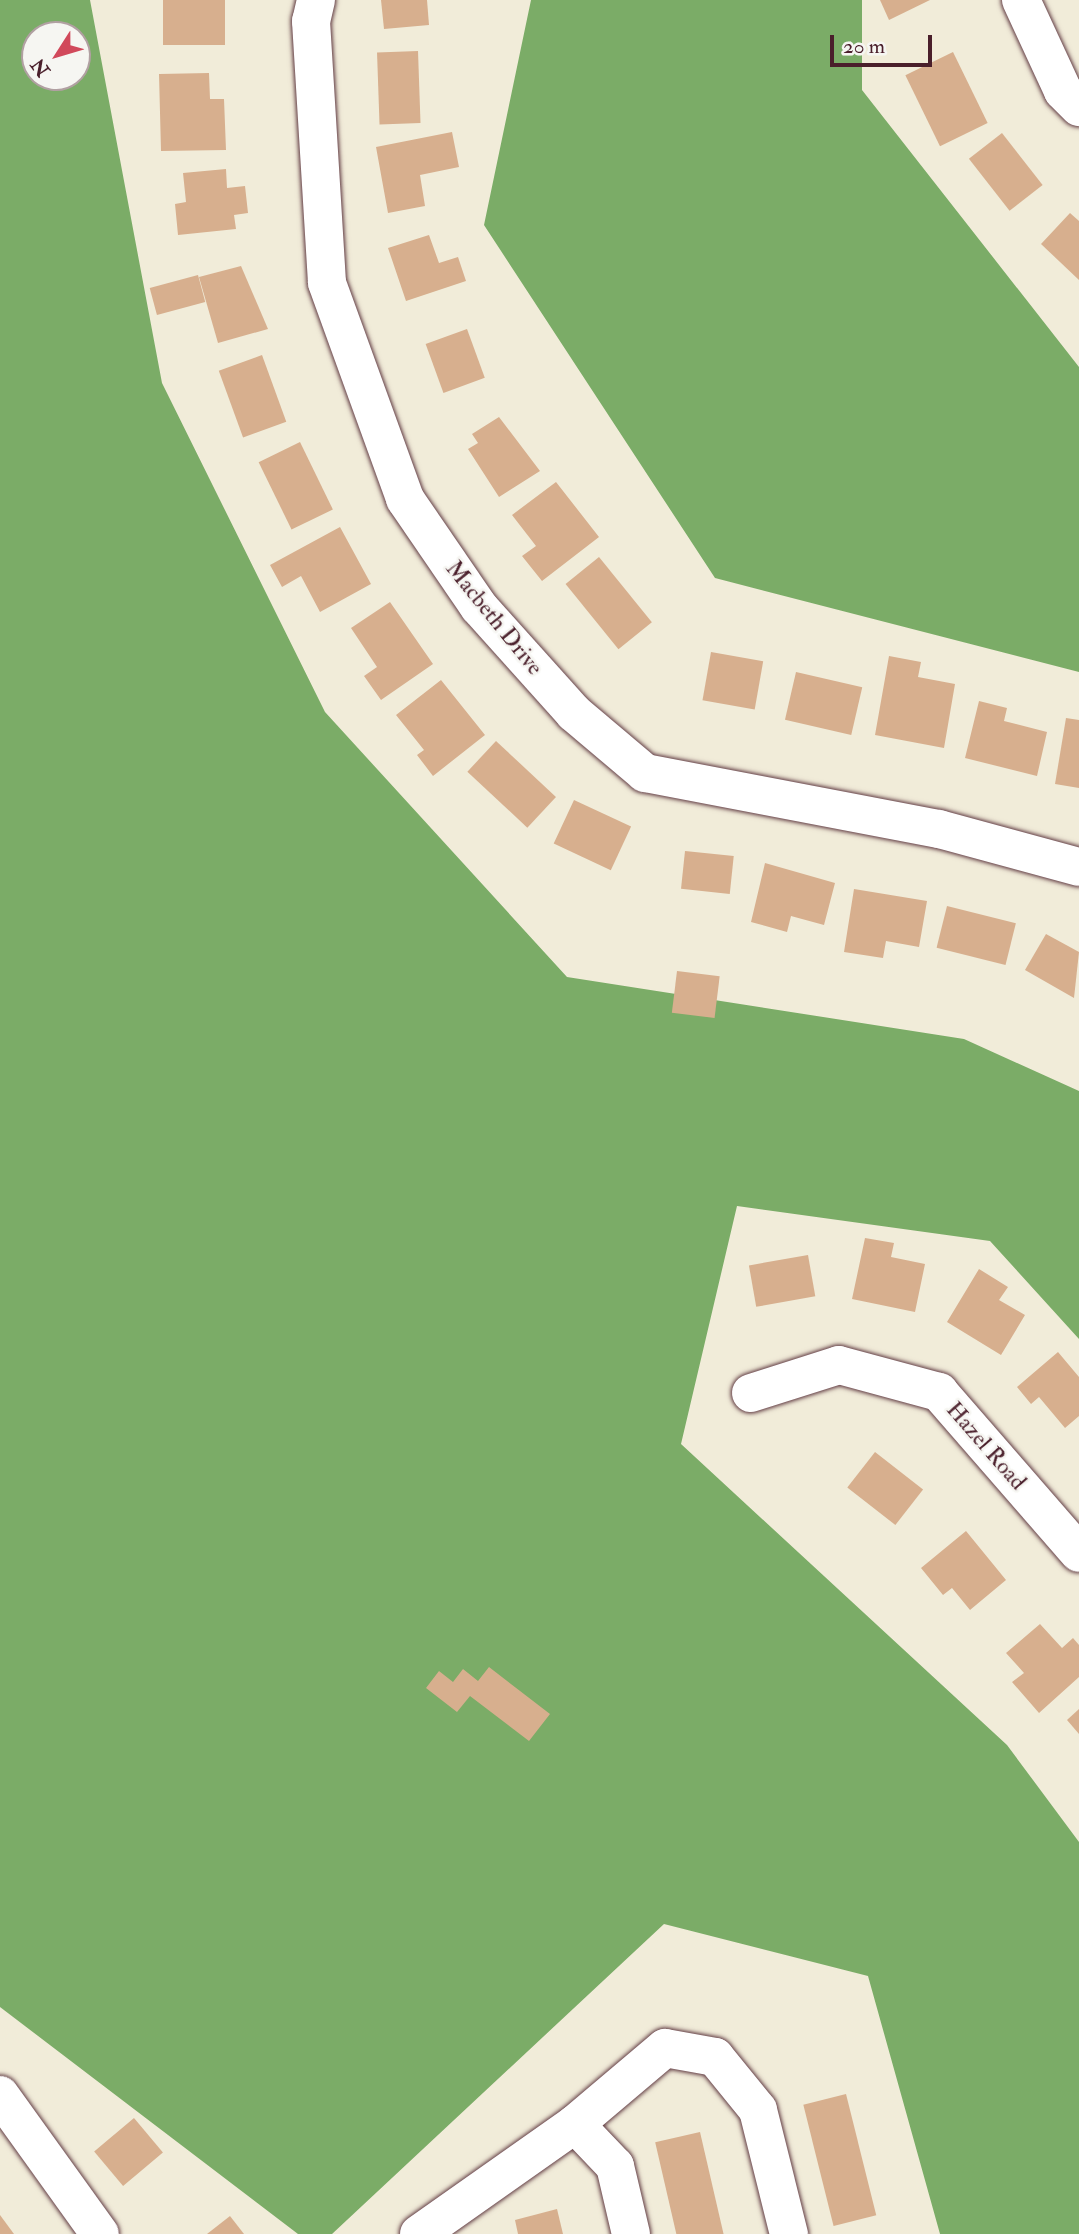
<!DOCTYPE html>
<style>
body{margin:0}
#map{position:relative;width:1079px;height:2234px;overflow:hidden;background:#f1ecd9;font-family:"IM FELL Double Pica",serif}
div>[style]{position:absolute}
.forest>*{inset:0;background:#7bac67}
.building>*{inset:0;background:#d7af8e;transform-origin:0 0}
.roads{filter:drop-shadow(0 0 2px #633e45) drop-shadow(0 0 2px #633e45)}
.minor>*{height:38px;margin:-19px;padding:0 19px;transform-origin:19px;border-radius:19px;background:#fff}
span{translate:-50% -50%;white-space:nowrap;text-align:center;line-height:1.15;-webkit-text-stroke:5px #f6f6f2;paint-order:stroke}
.street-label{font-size:23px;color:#4a1f2b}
.north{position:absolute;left:21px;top:21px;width:70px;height:70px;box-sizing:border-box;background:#f6f6f2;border:2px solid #b1a0a2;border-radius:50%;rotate:233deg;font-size:19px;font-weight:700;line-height:28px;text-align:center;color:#4a1f2b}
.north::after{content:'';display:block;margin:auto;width:24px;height:32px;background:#d1495b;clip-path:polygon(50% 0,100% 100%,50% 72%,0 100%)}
.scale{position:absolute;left:830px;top:35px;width:102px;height:32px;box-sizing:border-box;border:4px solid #4a1f2b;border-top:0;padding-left:9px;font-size:21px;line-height:24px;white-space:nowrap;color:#4a1f2b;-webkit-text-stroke:5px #f6f6f2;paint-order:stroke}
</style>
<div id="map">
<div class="forest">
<div style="clip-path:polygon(evenodd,0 0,90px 0,162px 383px,325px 712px,567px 977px,964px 1039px,1079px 1091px,1079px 1339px,990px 1241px,737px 1206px,681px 1444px,1007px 1745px,1079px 1842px,1079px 2234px,940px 2234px,868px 1976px,664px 1924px,332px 2234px,298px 2234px,0 2007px,0 0,35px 35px,77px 35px,77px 77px,35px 77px,35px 35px)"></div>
<div style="clip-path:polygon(531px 0,862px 0,862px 90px,1079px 367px,1079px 672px,715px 578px,484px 225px)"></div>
</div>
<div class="building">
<div style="left:163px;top:0;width:62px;height:45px"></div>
<div style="clip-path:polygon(381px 0,427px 0,429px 25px,384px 29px)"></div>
<div style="clip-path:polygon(880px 0,930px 0,889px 20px)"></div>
<div style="left:418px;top:51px;width:72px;height:41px;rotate:88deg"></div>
<div style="left:953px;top:52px;width:79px;height:53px;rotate:64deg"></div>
<div style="clip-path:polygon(209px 73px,210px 99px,224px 99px,226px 150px,161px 151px,159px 74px)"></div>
<div style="clip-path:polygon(452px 132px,459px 167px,420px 175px,425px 206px,388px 213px,376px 147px)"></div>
<div style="left:1002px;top:133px;width:66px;height:42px;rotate:52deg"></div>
<div style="clip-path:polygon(226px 169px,227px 188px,245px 186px,248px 213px,234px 215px,236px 229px,178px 235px,175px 204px,186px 202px,183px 173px)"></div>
<div style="clip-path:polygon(1070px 213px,1079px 221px,1079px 280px,1041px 244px)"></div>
<div style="clip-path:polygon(429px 235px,439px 263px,458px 257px,466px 281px,406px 301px,388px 248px)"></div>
<div style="clip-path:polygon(241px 266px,268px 329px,218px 343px,199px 277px)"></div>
<div style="left:198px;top:275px;width:28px;height:50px;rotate:75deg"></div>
<div style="left:467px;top:329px;width:52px;height:44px;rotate:70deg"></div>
<div style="left:262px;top:355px;width:71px;height:46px;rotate:70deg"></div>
<div style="clip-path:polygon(499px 417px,540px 471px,499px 497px,468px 449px,478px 443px,472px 434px)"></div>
<div style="left:300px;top:442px;width:75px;height:46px;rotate:64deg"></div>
<div style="clip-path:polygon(556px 482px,599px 537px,542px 581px,522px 556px,536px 546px,512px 515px)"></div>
<div style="clip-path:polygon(340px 527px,371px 584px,320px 612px,301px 576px,282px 587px,270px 565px)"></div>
<div style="left:599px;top:557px;width:84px;height:43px;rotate:51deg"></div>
<div style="clip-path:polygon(390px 602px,433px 664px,381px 700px,364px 676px,377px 667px,351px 628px)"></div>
<div style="left:711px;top:652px;width:53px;height:49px;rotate:10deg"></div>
<div style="clip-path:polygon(889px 656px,921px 662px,918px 677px,955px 684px,944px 748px,875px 735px)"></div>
<div style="left:796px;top:672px;width:68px;height:49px;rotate:13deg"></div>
<div style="clip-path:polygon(441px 680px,485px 735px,433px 776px,417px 755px,424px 750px,396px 715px)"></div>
<div style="clip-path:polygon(979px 701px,1007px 708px,1004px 721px,1047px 732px,1037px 776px,965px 758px)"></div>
<div style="clip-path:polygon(1066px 718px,1079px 720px,1079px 788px,1055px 784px)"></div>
<div style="left:496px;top:741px;width:82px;height:42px;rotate:43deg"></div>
<div style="left:574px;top:800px;width:63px;height:48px;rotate:25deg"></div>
<div style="left:685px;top:851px;width:49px;height:38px;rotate:6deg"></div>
<div style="clip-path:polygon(765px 863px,835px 883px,824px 925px,791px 916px,787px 932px,751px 922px)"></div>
<div style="clip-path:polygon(854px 889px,927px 901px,919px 947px,886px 941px,883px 958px,844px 952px)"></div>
<div style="left:947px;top:906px;width:71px;height:43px;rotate:14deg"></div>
<div style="clip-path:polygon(1046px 934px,1079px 952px,1074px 998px,1025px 970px)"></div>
<div style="left:677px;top:971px;width:43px;height:42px;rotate:7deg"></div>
<div style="clip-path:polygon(865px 1238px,894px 1243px,891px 1257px,925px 1264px,915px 1312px,852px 1299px)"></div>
<div style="left:808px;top:1255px;width:42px;height:60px;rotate:80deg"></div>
<div style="clip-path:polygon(979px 1269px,1008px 1287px,999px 1300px,1025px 1315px,1001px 1355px,947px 1322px)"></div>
<div style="clip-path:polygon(1058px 1352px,1079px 1377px,1079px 1416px,1065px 1428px,1039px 1397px,1031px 1404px,1017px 1387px)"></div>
<div style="left:875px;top:1452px;width:61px;height:45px;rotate:38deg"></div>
<div style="clip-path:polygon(966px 1531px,1006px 1580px,970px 1610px,952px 1588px,943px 1595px,921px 1568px)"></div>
<div style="clip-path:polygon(1040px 1624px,1062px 1648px,1073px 1638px,1079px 1645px,1079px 1677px,1039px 1713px,1012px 1682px,1024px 1673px,1006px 1653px)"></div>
<div style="clip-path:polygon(489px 1667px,550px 1714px,529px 1741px,470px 1696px,457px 1712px,426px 1688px,439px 1671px,453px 1682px,463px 1669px,478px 1681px)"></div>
<div style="clip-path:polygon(1079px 1709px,1079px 1734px,1067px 1720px)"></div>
<div style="left:846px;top:2094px;width:125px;height:44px;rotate:76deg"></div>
<div style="left:134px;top:2118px;width:45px;height:52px;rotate:50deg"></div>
<div style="left:700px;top:2132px;width:105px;height:46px;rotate:77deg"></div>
<div style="clip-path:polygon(557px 2209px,563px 2234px,518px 2234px,515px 2220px)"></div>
<div style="clip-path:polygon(0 2215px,14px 2234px,0 2234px)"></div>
<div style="clip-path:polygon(230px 2216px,244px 2234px,207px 2234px)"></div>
</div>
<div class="roads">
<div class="minor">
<div style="left:316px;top:0;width:22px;rotate:103deg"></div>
<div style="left:311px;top:21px;width:262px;rotate:86.5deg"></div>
<div style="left:327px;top:283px;width:230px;rotate:70.1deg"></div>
<div style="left:405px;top:499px;width:131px;rotate:55.6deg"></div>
<div style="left:479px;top:607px;width:142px;rotate:48.1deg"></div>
<div style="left:574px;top:713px;width:93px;rotate:40.2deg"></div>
<div style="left:645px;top:773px;width:299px;rotate:10.8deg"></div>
<div style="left:939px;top:829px;width:145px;rotate:15.2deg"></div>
<div style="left:1021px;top:0;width:100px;rotate:65.2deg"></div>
<div style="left:1063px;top:91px;width:23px;rotate:45deg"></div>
<div style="left:751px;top:1393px;width:92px;rotate:-17.7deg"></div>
<div style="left:839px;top:1365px;width:104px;rotate:15.1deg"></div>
<div style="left:939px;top:1392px;width:213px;rotate:49deg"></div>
<div style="left:0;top:2095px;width:171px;rotate:54.3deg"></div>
<div style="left:575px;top:2124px;width:58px;rotate:46.4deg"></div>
<div style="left:615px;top:2166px;width:70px;rotate:76.8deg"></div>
<div style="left:419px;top:2234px;width:191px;rotate:-35.2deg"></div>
<div style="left:575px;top:2124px;width:118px;rotate:-40.2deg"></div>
<div style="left:665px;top:2048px;width:51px;rotate:10.2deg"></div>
<div style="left:715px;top:2057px;width:68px;rotate:50.9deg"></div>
<div style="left:758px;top:2110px;width:128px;rotate:76deg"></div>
</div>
</div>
<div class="street-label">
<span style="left:494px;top:618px;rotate:51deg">Macbeth Drive</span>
<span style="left:986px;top:1446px;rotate:49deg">Hazel Road</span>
</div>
<div class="north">N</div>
<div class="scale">20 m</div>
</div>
